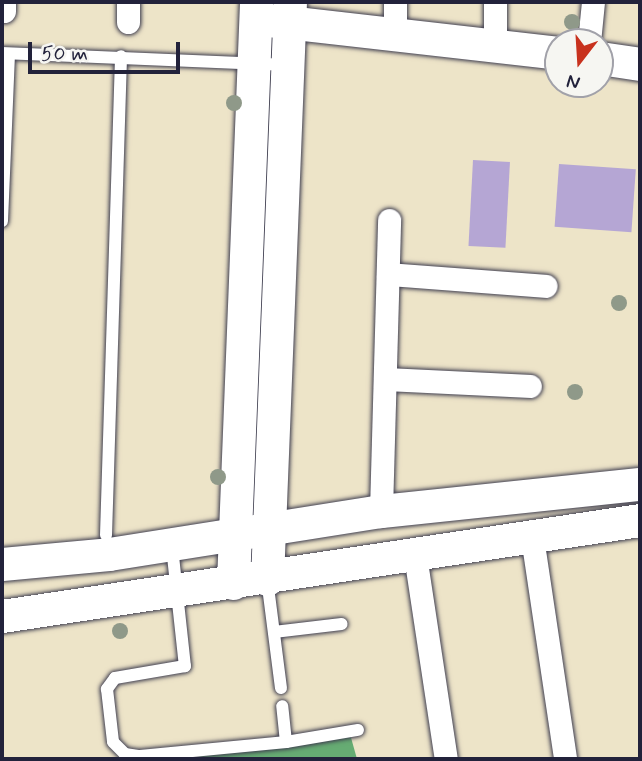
<!DOCTYPE html>
<style>
body{margin:0}
#map{position:relative;width:642px;height:761px;overflow:hidden;background:#ede4c8;font-family:Mynerve,sans-serif}
div>[style]{position:absolute}
.forest>*{inset:0;background:#66ac73}
.building>*{inset:0;background:#b5a6d4;transform-origin:0 0}
.roads{filter:drop-shadow(0 0 2px #403f50) drop-shadow(0 0 2px #403f50)}
.lane>*{height:12px;margin:-6px;padding:0 6px;transform-origin:6px;border-radius:6px;background:#fff}
.street>*{height:23px;margin:-11.5px;padding:0 11.5px;transform-origin:11.5px;border-radius:11.5px;background:#fff}
.secondary>*{height:33px;margin:-16.5px;padding:0 16.5px;transform-origin:16.5px;border-radius:16.5px;background:#fff}
.trees>*{width:16px;height:16px;margin:-8px;border-radius:50%;background:#8f9989}
span{translate:-50% -50%;white-space:nowrap;text-align:center;line-height:1.15;-webkit-text-stroke:5px #f6f6f2;paint-order:stroke}
.frame{position:absolute;inset:0;border:4px solid #22223b;pointer-events:none}
.north{position:absolute;left:544px;top:28px;width:70px;height:70px;box-sizing:border-box;background:#f6f6f2;border:2px solid #a1a1a9;border-radius:50%;rotate:197deg;font-size:19px;font-weight:700;line-height:28px;text-align:center;color:#22223b}
.north::after{content:'';display:block;margin:auto;width:24px;height:32px;background:#c8321e;clip-path:polygon(50% 0,100% 100%,50% 72%,0 100%)}
.scale{position:absolute;left:28px;top:42px;width:152px;height:32px;box-sizing:border-box;border:4px solid #22223b;border-top:0;padding-left:9px;font-size:21px;line-height:24px;white-space:nowrap;color:#22223b;-webkit-text-stroke:5px #f6f6f2;paint-order:stroke}
</style>
<div id="map">
<div class="forest">
<div style="clip-path:polygon(350px 734px,357px 759px,180px 759px)"></div>
</div>
<div class="building">
<div style="left:473px;top:160px;width:37px;height:86px;rotate:3deg"></div>
<div style="left:559px;top:164px;width:77px;height:63px;rotate:4deg"></div>
</div>
<div class="roads">
<div class="lane">
<div style="left:2px;top:53px;width:286px;rotate:2.4deg"></div>
<div style="left:2px;top:221px;width:167px;rotate:-87.6deg"></div>
<div style="left:106px;top:535px;width:479px;rotate:-88.2deg"></div>
<div style="left:172px;top:547px;width:120px;rotate:83.8deg"></div>
<div style="left:185px;top:666px;width:71px;rotate:170.3deg"></div>
<div style="left:115px;top:678px;width:14px;rotate:126deg"></div>
<div style="left:107px;top:689px;width:53px;rotate:83.5deg"></div>
<div style="left:113px;top:742px;width:17px;rotate:45deg"></div>
<div style="left:125px;top:754px;width:15px;rotate:8deg"></div>
<div style="left:140px;top:756px;width:147px;rotate:-5.5deg"></div>
<div style="left:286px;top:742px;width:36px;rotate:-96deg"></div>
<div style="left:267px;top:579px;width:110px;rotate:82.7deg"></div>
<div style="left:274px;top:632px;width:68px;rotate:-6.7deg"></div>
<div style="left:286px;top:742px;width:73px;rotate:-9.5deg"></div>
</div>
<div class="street">
<div style="left:4px;top:2px;width:9px;rotate:90deg"></div>
<div style="left:128px;top:2px;width:20px;rotate:90deg"></div>
<div style="left:495px;top:2px;width:42px;rotate:90deg"></div>
<div style="left:395px;top:30px;width:28px;rotate:-90deg"></div>
<div style="left:589px;top:42px;width:40px;rotate:-84.3deg"></div>
<div style="left:388px;top:274px;width:158px;rotate:4.3deg"></div>
<div style="left:387px;top:379px;width:143px;rotate:2.8deg"></div>
<div style="left:381px;top:511px;width:291px;rotate:-88.4deg"></div>
<div style="left:532px;top:537px;width:224px;rotate:81.5deg"></div>
<div style="left:415px;top:555px;width:206px;rotate:81.4deg"></div>
</div>
<div class="secondary">
<div style="left:269px;top:20px;width:291px;rotate:6.5deg"></div>
<div style="left:600px;top:58px;width:40px;rotate:8.5deg"></div>
<div style="left:2px;top:564px;width:107px;rotate:-5.3deg"></div>
<div style="left:109px;top:554px;width:275px;rotate:-9deg"></div>
<div style="left:381px;top:511px;width:260px;rotate:-6deg"></div>
<div style="left:267px;top:579px;width:577px;rotate:-87.72deg"></div>
<div style="left:233px;top:583px;width:581px;rotate:-87.73deg"></div>
<div style="left:2px;top:616px;width:645px;rotate:-8.56deg"></div>
</div>
</div>
<div class="trees">
<div style="left:572px;top:22px"></div>
<div style="left:234px;top:103px"></div>
<div style="left:619px;top:303px"></div>
<div style="left:575px;top:392px"></div>
<div style="left:218px;top:477px"></div>
<div style="left:120px;top:631px"></div>
</div>
<div class="frame"></div>
<div class="north">N</div>
<div class="scale">50 m</div>
</div>
